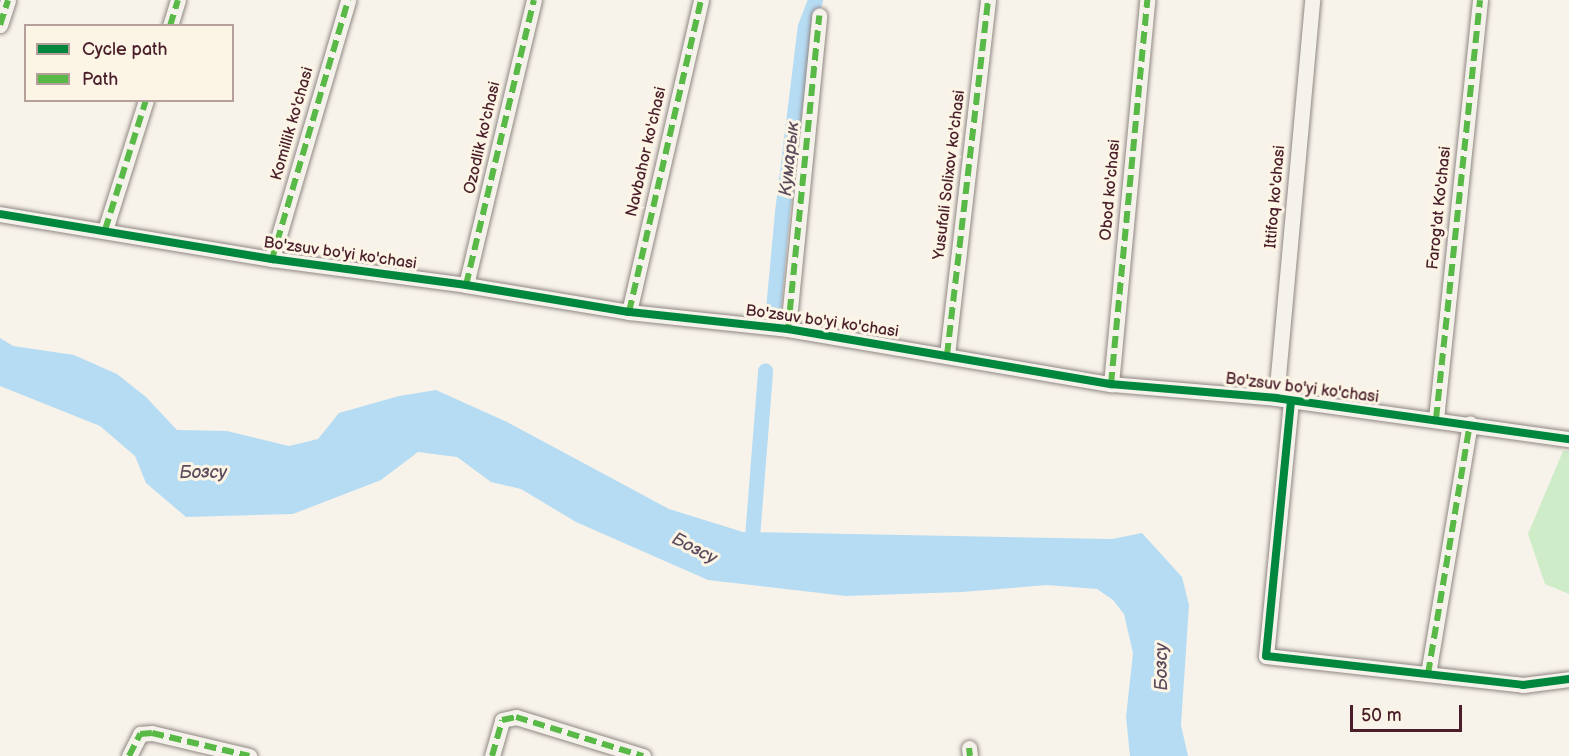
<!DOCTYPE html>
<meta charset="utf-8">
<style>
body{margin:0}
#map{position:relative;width:1569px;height:756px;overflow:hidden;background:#f7f3ea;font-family:"Balsamiq Sans",sans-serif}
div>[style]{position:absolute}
.green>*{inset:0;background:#ceecc8}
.water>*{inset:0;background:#b6dcf4}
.canal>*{height:15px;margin:-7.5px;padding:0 7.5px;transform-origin:7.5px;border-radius:7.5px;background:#b6dcf4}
.roads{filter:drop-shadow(0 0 2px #908684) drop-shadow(0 0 2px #908684)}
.minor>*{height:15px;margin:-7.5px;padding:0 7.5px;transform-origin:7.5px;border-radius:7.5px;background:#f5f2ec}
.quiet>*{height:6px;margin-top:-3px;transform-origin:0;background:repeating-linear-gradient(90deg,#58b947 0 12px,transparent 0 18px)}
.cycleway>*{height:8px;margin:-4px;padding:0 4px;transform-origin:4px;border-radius:4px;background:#00873e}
span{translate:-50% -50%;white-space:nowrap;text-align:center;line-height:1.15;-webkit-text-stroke:6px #fcf5e5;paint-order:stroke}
.street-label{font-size:16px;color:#4a1f2b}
.water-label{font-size:18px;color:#5e4c5e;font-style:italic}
.legend{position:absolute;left:24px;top:24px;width:210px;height:78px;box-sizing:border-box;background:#fcf5e5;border:2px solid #b59f9b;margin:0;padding:8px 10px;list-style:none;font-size:18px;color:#4a1f2b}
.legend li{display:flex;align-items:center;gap:12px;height:30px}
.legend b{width:30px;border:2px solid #b59f9b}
.scale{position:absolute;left:1350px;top:705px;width:112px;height:27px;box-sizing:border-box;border:3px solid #4a1f2b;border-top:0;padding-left:8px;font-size:18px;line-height:21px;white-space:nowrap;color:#4a1f2b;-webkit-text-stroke:4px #fcf5e5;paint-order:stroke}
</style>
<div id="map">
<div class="green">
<div style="clip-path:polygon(1563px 451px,1569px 451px,1569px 594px,1545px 584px,1528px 534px)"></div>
</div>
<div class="water">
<div style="clip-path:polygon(0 338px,13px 346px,74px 355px,117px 374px,146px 397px,177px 430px,227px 431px,289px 446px,318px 439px,339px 413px,399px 396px,436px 390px,507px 422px,669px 509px,743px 532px,1112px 539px,1142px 533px,1182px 577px,1189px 605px,1181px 725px,1188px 756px,1130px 756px,1126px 717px,1133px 653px,1124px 614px,1113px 600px,1097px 589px,1047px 585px,962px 592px,846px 596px,708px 580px,576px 522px,521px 489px,491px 482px,457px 457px,418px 452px,381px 480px,293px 514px,186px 517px,146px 483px,135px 456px,100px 426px,0 386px)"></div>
</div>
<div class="canal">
<div style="left:772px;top:320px;width:108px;rotate:-84.7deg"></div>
<div style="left:782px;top:212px;width:187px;rotate:-83deg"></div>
<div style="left:805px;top:26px;width:28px;rotate:-69deg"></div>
<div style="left:751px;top:550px;width:180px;rotate:-85.5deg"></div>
</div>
<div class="roads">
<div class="minor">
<div style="left:0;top:25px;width:26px;rotate:-72deg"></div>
<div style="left:170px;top:26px;width:27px;rotate:-73deg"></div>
<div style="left:0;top:214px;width:276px;rotate:9.4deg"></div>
<div style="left:272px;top:259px;width:196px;rotate:7.6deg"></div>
<div style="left:466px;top:285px;width:165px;rotate:9.4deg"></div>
<div style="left:629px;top:312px;width:160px;rotate:6.1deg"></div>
<div style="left:788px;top:329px;width:328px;rotate:9.7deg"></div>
<div style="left:1111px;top:384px;width:166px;rotate:4.8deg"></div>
<div style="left:1276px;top:398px;width:296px;rotate:8deg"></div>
<div style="left:105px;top:230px;width:136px;rotate:-72.5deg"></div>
<div style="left:272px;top:259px;width:270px;rotate:-73.6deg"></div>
<div style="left:466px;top:285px;width:293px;rotate:-76.6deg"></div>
<div style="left:629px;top:312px;width:320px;rotate:-77deg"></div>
<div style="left:788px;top:329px;width:315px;rotate:-84.3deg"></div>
<div style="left:947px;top:355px;width:357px;rotate:-83.4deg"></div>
<div style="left:1111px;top:384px;width:386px;rotate:-84.6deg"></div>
<div style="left:1276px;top:398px;width:400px;rotate:-84.8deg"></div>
<div style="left:1291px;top:401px;width:256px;rotate:95.6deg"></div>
<div style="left:1266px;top:656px;width:259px;rotate:6.4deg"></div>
<div style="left:1523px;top:685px;width:46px;rotate:-7.4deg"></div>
<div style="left:1436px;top:419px;width:421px;rotate:-84deg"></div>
<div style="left:1428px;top:674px;width:254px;rotate:-80.5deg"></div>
<div style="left:969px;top:748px;width:8px;rotate:83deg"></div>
<div style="left:129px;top:756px;width:25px;rotate:-63deg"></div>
<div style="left:140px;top:734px;width:12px;rotate:-5deg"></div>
<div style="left:152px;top:733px;width:100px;rotate:13.3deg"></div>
<div style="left:492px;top:756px;width:37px;rotate:-74deg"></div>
<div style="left:502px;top:720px;width:14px;rotate:-12deg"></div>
<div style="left:516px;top:717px;width:133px;rotate:17.1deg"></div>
</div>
</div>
<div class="quiet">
<div style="left:0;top:25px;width:26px;rotate:-72deg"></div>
<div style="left:170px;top:26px;width:27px;rotate:-73deg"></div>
<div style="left:105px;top:230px;width:136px;rotate:-72.5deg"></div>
<div style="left:272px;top:259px;width:270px;rotate:-73.6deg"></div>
<div style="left:466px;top:285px;width:293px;rotate:-76.6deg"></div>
<div style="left:629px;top:312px;width:320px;rotate:-77deg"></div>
<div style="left:788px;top:329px;width:315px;rotate:-84.3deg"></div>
<div style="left:947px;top:355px;width:357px;rotate:-83.4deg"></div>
<div style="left:1111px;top:384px;width:386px;rotate:-84.6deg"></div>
<div style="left:1436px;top:419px;width:421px;rotate:-84deg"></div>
<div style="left:1428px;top:674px;width:254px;rotate:-80.5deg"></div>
<div style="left:969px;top:748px;width:8px;rotate:83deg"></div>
<div style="left:129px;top:756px;width:25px;rotate:-63deg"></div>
<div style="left:140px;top:734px;width:12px;rotate:-5deg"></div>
<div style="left:152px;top:733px;width:100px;rotate:13.3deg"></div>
<div style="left:492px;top:756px;width:37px;rotate:-74deg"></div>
<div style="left:502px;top:720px;width:14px;rotate:-12deg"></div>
<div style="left:516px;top:717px;width:133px;rotate:17.1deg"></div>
</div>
<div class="cycleway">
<div style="left:0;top:214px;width:276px;rotate:9.4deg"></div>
<div style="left:272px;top:259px;width:196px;rotate:7.6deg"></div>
<div style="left:466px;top:285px;width:165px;rotate:9.4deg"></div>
<div style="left:629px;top:312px;width:160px;rotate:6.1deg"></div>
<div style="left:788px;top:329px;width:328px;rotate:9.7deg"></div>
<div style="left:1111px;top:384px;width:166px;rotate:4.8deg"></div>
<div style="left:1276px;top:398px;width:296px;rotate:8deg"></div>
<div style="left:1291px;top:401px;width:256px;rotate:95.6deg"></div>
<div style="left:1266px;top:656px;width:259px;rotate:6.4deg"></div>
<div style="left:1523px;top:685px;width:46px;rotate:-7.4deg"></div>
</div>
<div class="street-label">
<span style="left:293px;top:124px;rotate:-74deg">Komillik ko'chasi</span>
<span style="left:483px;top:138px;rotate:-77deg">Ozodlik ko'chasi</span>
<span style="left:647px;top:152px;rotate:-77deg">Navbahor ko'chasi</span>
<span style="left:950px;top:175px;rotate:-83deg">Yusufali Solixov ko'chasi</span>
<span style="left:1111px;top:190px;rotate:-85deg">Obod ko'chasi</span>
<span style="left:1276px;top:197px;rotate:-85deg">Ittifoq ko'chasi</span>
<span style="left:1440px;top:208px;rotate:-84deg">Farog'at Ko'chasi</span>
<span style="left:340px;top:254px;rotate:8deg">Bo'zsuv bo'yi ko'chasi</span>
<span style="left:822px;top:322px;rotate:8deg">Bo'zsuv bo'yi ko'chasi</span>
<span style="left:1302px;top:389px;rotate:7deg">Bo'zsuv bo'yi ko'chasi</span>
</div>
<div class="water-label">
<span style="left:790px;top:159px;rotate:-84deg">Кумарык</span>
<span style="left:203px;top:473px">Бозсу</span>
<span style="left:694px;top:549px;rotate:27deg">Бозсу</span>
<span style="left:1162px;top:667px;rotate:-90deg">Бозсу</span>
</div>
<ul class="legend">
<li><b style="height:8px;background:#00873e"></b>Cycle path</li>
<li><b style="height:8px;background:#58b947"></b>Path</li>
</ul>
<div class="scale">50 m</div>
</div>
